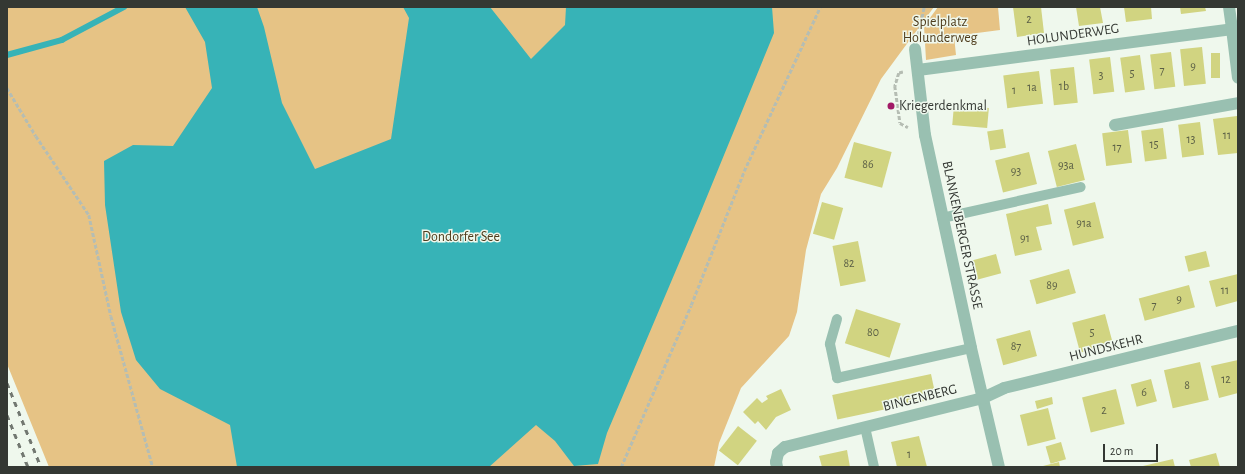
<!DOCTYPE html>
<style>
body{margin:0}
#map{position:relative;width:1245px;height:474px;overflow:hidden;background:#eff8ed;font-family:"Alegreya Sans",sans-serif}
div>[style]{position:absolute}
.green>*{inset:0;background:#e6c385}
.water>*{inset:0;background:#37b3b7}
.stream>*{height:5.5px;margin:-2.75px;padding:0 2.75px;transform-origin:2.75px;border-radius:2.75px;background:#37b3b7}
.building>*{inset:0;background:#d1d481;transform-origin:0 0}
.path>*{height:2.5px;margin-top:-1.25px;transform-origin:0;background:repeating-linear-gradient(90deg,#b5bdb3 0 4px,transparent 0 6px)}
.service>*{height:10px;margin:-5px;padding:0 5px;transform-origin:5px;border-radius:5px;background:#99c0b1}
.minor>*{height:12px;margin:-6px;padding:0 6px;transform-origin:6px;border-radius:6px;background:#99c0b1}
.rail>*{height:3px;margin-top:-1.5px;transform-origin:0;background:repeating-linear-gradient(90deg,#727871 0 5px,transparent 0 10px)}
.dots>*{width:11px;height:11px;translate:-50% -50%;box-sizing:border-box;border:2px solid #eff8ed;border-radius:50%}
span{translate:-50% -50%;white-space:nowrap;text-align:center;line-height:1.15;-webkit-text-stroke:3px #eff8ed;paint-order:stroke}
.number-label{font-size:12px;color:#5b5f46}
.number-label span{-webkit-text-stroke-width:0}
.park-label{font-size:14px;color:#4f3d1d}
.street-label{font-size:14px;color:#343833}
.poi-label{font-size:14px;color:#343833}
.left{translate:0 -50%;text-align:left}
.frame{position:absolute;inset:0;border:8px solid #343833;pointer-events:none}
.scale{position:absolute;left:1103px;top:444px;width:55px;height:18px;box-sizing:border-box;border:2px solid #343833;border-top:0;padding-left:5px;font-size:12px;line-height:14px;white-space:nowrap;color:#343833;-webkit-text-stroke:3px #eff8ed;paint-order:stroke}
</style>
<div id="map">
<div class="green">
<div style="clip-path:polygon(7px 7px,934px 7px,881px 79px,837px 168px,821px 194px,806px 250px,797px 312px,789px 336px,741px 388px,719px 443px,714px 467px,49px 467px,7px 364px)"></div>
<div style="clip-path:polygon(938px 7px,998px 7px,1000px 30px,954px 36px,956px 55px,926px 60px,924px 26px)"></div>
</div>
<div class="water">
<div style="clip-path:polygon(185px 7px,257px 7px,264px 27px,282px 103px,315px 169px,391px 139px,409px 18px,403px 7px,490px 7px,531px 59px,565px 25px,566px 7px,772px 7px,774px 33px,699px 216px,607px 433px,598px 464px,574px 466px,555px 441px,536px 425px,489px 467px,237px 467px,230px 425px,160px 389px,136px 360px,121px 312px,105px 205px,104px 161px,133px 145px,173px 146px,212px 88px,205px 42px)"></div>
</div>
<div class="stream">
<div style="left:7px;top:55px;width:57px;rotate:-15.3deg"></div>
<div style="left:62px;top:40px;width:70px;rotate:-28deg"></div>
</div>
<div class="building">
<div style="clip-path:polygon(1013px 7px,1041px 7px,1044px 33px,1017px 37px)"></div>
<div style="clip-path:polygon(1076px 7px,1100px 7px,1103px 23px,1079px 26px)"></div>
<div style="clip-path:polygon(1124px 7px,1151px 7px,1152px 19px,1126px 22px)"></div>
<div style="clip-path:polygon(1180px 7px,1205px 7px,1206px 11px,1181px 14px)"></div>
<div style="left:1202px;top:47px;width:37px;height:22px;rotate:84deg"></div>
<div style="left:1171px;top:52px;width:35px;height:21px;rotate:83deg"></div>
<div style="left:1211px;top:53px;width:9px;height:25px"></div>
<div style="left:1140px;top:55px;width:35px;height:20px;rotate:82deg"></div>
<div style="left:1110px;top:57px;width:35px;height:21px;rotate:83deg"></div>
<div style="left:1074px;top:67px;width:36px;height:24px;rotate:84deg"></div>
<div style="left:1039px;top:71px;width:33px;height:36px;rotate:83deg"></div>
<div style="left:954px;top:105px;width:35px;height:20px;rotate:5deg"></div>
<div style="clip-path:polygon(1237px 116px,1238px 153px,1218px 155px,1213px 119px)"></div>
<div style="left:1200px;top:122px;width:33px;height:22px;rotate:83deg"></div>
<div style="left:1163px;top:128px;width:31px;height:22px;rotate:83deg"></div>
<div style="left:1003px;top:129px;width:19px;height:16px;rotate:81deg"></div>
<div style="left:1128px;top:130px;width:33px;height:26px;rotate:83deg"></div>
<div style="left:854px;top:142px;width:39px;height:37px;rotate:15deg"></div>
<div style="left:1076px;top:144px;width:37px;height:29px;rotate:76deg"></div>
<div style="left:1029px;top:152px;width:33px;height:35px;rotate:76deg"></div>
<div style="left:822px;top:202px;width:22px;height:33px;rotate:16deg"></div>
<div style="left:1095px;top:202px;width:37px;height:32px;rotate:76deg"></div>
<div style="clip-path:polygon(1048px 204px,1052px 224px,1036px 227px,1042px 250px,1015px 256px,1006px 214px)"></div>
<div style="left:858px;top:241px;width:41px;height:26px;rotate:79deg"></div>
<div style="left:1206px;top:251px;width:16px;height:22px;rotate:76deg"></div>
<div style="left:996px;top:254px;width:20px;height:25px;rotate:75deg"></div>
<div style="left:1069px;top:269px;width:25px;height:41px;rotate:74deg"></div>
<div style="clip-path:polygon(1238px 274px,1238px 301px,1216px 307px,1209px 281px)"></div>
<div style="left:1189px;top:285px;width:23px;height:52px;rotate:75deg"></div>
<div style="left:856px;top:309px;width:47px;height:36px;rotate:18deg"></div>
<div style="left:1105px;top:314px;width:31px;height:34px;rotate:75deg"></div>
<div style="left:1030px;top:330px;width:27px;height:35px;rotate:75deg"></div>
<div style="clip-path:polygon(1238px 360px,1238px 393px,1219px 398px,1211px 366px)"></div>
<div style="left:1200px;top:362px;width:39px;height:37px;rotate:77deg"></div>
<div style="left:931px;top:374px;width:25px;height:101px;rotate:78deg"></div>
<div style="left:1151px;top:379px;width:23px;height:21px;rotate:75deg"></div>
<div style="clip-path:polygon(781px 389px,791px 410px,776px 417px,766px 430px,758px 421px,755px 424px,743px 412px,757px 398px,762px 403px,768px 399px,766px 396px)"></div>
<div style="left:1116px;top:389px;width:36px;height:35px;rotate:76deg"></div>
<div style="clip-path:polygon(1052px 397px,1053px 404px,1037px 409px,1035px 401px)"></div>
<div style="left:1048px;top:408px;width:32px;height:29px;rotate:76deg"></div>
<div style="left:738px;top:426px;width:24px;height:31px;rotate:38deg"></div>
<div style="clip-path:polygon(919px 436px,927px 467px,897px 467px,891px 442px)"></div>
<div style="left:1061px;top:442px;width:18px;height:16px;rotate:74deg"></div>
<div style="clip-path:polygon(847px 450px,850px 467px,822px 467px,819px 456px)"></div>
<div style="clip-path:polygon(1216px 453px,1220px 467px,1191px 467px,1189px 460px)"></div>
<div style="clip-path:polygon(1173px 459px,1175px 467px,1143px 467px,1143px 466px)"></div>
<div style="clip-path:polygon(1059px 462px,1060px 467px,1043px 467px,1043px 466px)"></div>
</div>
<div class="path">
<div style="left:918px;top:35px;width:29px;rotate:-78deg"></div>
<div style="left:903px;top:72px;width:4px;rotate:166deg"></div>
<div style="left:899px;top:73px;width:14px;rotate:107deg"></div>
<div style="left:895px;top:86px;width:37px;rotate:82deg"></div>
<div style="left:900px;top:123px;width:9px;rotate:27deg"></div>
<div style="left:7px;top:88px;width:56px;rotate:58.9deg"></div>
<div style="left:36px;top:136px;width:95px;rotate:56.1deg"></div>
<div style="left:89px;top:215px;width:103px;rotate:77.7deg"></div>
<div style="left:111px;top:316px;width:157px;rotate:74.5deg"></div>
<div style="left:621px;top:467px;width:176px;rotate:-66.6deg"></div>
<div style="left:691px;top:305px;width:144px;rotate:-68.4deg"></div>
<div style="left:744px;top:171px;width:181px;rotate:-65.1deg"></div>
</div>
<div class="service">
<div style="left:942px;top:218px;width:142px;rotate:-12.6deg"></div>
<div style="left:837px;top:319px;width:26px;rotate:106deg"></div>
<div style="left:830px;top:344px;width:35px;rotate:78deg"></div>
<div style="left:837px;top:378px;width:137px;rotate:-12.6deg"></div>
<div style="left:865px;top:427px;width:41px;rotate:77.3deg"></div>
</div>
<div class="minor">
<div style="left:1229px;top:7px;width:22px;rotate:82deg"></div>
<div style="left:915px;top:49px;width:87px;rotate:83.4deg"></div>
<div style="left:925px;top:135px;width:218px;rotate:77.8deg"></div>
<div style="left:971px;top:348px;width:122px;rotate:76.8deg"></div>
<div style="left:918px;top:70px;width:317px;rotate:-7.4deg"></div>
<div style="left:1232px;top:29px;width:49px;rotate:83deg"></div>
<div style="left:1115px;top:125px;width:125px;rotate:-10.1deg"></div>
<div style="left:777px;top:467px;width:5px;rotate:-101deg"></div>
<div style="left:776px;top:462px;width:9px;rotate:-77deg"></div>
<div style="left:778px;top:453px;width:9px;rotate:-41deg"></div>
<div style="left:785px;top:447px;width:204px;rotate:-13.9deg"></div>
<div style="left:983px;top:398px;width:23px;rotate:-25deg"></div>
<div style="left:1004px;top:388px;width:241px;rotate:-13.7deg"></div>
</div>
<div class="rail">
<div style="left:7px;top:383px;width:91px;rotate:68deg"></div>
<div style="left:7px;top:415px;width:56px;rotate:68deg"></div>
</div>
<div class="dots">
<div style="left:891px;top:106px;background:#a11a66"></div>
</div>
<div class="number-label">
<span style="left:1029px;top:20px">2</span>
<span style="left:1193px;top:67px">9</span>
<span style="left:1162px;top:71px">7</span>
<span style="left:1132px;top:74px">5</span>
<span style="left:1101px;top:76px">3</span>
<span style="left:1064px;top:87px">1b</span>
<span style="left:1032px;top:88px">1a</span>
<span style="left:1014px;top:91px">1</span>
<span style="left:1227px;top:136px">11</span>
<span style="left:1191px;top:140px">13</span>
<span style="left:1154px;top:145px">15</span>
<span style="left:1117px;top:148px">17</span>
<span style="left:868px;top:165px">86</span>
<span style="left:1066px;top:166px">93a</span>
<span style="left:1016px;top:172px">93</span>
<span style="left:1084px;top:224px">91a</span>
<span style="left:1025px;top:239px">91</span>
<span style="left:849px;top:264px">82</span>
<span style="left:1052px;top:286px">89</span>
<span style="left:1225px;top:291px">11</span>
<span style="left:1179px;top:300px">9</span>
<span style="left:1154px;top:306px">7</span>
<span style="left:873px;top:333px">80</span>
<span style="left:1092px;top:333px">5</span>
<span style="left:1016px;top:347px">87</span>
<span style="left:1226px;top:380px">12</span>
<span style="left:1187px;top:386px">8</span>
<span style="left:1144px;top:393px">6</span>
<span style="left:1104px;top:411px">2</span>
<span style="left:909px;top:455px">1</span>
</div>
<div class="park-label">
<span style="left:940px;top:30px">Spielplatz<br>Holunderweg</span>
<span style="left:461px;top:237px">Dondorfer See</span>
</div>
<div class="street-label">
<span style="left:1073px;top:35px;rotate:-8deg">HOLUNDERWEG</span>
<span style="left:962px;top:235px;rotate:78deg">BLANKENBERGER STRASSE</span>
<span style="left:1106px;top:348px;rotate:-14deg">HUNDSKEHR</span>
<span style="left:920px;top:398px;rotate:-14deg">BINGENBERG</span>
</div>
<div class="poi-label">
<span class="left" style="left:899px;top:106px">Kriegerdenkmal</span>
</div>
<div class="frame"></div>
<div class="scale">20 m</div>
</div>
